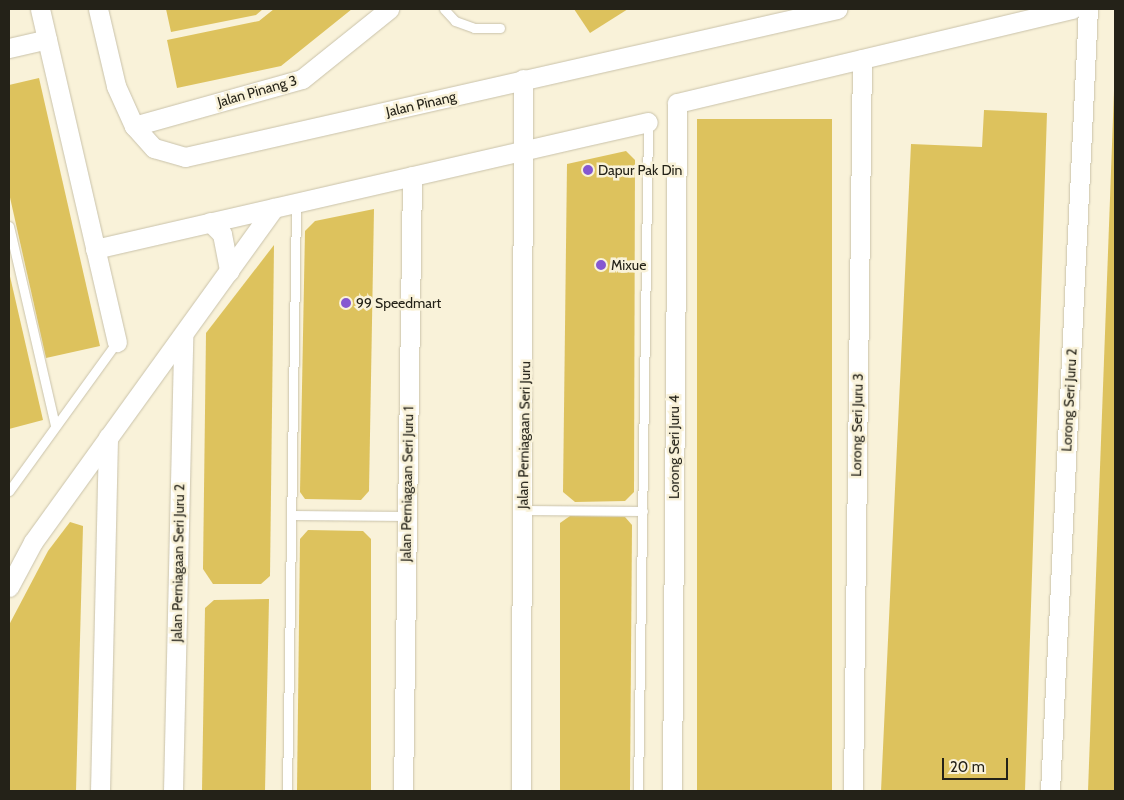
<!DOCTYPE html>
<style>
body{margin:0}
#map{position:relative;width:1124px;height:800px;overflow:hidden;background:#f9f2d9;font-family:Cabin,sans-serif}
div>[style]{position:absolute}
.building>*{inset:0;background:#ddc25d;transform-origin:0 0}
.roads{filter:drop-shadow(0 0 1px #c9c2aa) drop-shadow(0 0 1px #c9c2aa)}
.lane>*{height:9px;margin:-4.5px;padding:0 4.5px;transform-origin:4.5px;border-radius:4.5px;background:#fff}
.street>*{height:19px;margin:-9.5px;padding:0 9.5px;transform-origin:9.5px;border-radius:9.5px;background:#fff}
.dots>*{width:14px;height:14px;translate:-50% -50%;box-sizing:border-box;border:2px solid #f9f2d9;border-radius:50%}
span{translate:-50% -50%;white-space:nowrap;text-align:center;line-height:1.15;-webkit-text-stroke:5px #f9f2d9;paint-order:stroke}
.street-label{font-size:14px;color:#242218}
.poi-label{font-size:14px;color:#242218}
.left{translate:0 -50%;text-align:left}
.frame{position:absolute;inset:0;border:10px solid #242218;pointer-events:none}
.scale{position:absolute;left:942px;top:758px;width:66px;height:22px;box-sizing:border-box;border:2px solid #242218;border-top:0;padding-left:6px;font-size:15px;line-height:18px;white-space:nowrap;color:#242218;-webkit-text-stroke:4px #f9f2d9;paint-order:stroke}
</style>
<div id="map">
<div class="building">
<div style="clip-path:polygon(166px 9px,263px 9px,256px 15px,171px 32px)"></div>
<div style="clip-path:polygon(274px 9px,352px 9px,281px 66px,177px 88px,167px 40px,259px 21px)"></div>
<div style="clip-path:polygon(574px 9px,628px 9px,590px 33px)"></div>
<div style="clip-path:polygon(39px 78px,100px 346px,46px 358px,9px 193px,9px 85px)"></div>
<div style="clip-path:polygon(1114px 91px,1115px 791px,1088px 791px)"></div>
<div style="clip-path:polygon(984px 110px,1047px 113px,1025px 791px,881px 791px,911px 144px,982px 147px)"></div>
<div style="left:697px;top:119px;width:135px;height:672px"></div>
<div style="clip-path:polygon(626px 151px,635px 160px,634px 492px,625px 501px,575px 502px,563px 492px,567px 164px)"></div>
<div style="clip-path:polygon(374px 209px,369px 491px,361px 500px,305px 499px,300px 492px,305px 231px,315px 221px)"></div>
<div style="clip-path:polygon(274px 245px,270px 576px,261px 584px,213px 584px,203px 569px,206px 333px)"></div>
<div style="clip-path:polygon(9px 272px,43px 420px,9px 429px)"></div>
<div style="clip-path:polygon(570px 516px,625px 517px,632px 525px,630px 791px,560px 791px,560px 523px)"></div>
<div style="clip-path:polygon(70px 522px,83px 526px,76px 791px,9px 791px,9px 625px,48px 551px)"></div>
<div style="clip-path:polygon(308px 530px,363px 531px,371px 539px,371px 791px,297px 791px,300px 539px)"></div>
<div style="clip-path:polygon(269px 599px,265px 791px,202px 791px,205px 608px,214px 600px)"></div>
</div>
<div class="roads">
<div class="lane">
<div style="left:444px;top:9px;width:16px;rotate:47deg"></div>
<div style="left:455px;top:21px;width:20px;rotate:20deg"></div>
<div style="left:474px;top:28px;width:26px"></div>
<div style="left:9px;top:226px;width:205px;rotate:77deg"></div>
<div style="left:9px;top:491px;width:184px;rotate:-54.1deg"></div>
<div style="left:523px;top:510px;width:120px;rotate:0.5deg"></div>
<div style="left:291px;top:515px;width:116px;rotate:0.5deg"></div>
<div style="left:287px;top:791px;width:588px;rotate:-89.12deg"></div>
<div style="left:638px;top:791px;width:669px;rotate:-89.14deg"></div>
</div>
<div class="street">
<div style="left:40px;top:9px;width:342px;rotate:77deg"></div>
<div style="left:98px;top:9px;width:79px;rotate:76.8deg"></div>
<div style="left:116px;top:86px;width:44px;rotate:65.8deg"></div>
<div style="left:134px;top:126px;width:30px;rotate:48deg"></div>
<div style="left:154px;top:148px;width:32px;rotate:16deg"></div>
<div style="left:185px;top:157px;width:669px;rotate:-12.79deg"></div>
<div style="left:9px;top:48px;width:39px;rotate:-13deg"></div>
<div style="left:134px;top:126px;width:174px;rotate:-15.6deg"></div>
<div style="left:302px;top:79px;width:112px;rotate:-38.8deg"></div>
<div style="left:210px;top:222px;width:17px;rotate:45deg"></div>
<div style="left:222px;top:234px;width:38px;rotate:79deg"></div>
<div style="left:95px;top:249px;width:567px;rotate:-12.93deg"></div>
<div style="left:9px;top:587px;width:51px;rotate:-61.9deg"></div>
<div style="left:33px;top:542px;width:412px;rotate:-54.2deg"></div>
<div style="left:100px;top:791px;width:354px;rotate:-88.7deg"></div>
<div style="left:173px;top:791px;width:456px;rotate:-88.7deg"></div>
<div style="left:403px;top:791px;width:615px;rotate:-89.16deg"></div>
<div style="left:521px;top:791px;width:712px;rotate:-89.84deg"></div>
<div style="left:672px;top:791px;width:688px;rotate:-89.58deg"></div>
<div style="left:677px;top:103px;width:407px;rotate:-13.4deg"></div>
<div style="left:853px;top:791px;width:732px;rotate:-89.3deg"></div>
<div style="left:1050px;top:791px;width:783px;rotate:-87.22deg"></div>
</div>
</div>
<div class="dots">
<div style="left:588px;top:170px;background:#8558d1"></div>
<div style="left:601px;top:265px;background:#8558d1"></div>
<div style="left:346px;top:303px;background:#8558d1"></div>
</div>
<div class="street-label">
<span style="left:257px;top:91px;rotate:-16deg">Jalan Pinang 3</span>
<span style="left:421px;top:104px;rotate:-13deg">Jalan Pinang</span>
<span style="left:1069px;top:400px;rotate:-87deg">Lorong Seri Juru 2</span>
<span style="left:857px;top:425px;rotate:-89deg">Lorong Seri Juru 3</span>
<span style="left:524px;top:435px;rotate:-89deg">Jalan Perniagaan Seri Juru</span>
<span style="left:674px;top:447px;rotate:-90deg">Lorong Seri Juru 4</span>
<span style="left:407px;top:484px;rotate:-89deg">Jalan Perniagaan Seri Juru 1</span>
<span style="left:178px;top:563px;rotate:-89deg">Jalan Perniagaan Seri Juru 2</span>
</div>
<div class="poi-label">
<span class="left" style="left:598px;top:170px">Dapur Pak Din</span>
<span class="left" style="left:611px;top:265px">Mixue</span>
<span class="left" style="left:356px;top:303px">99 Speedmart</span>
</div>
<div class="frame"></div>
<div class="scale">20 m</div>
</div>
